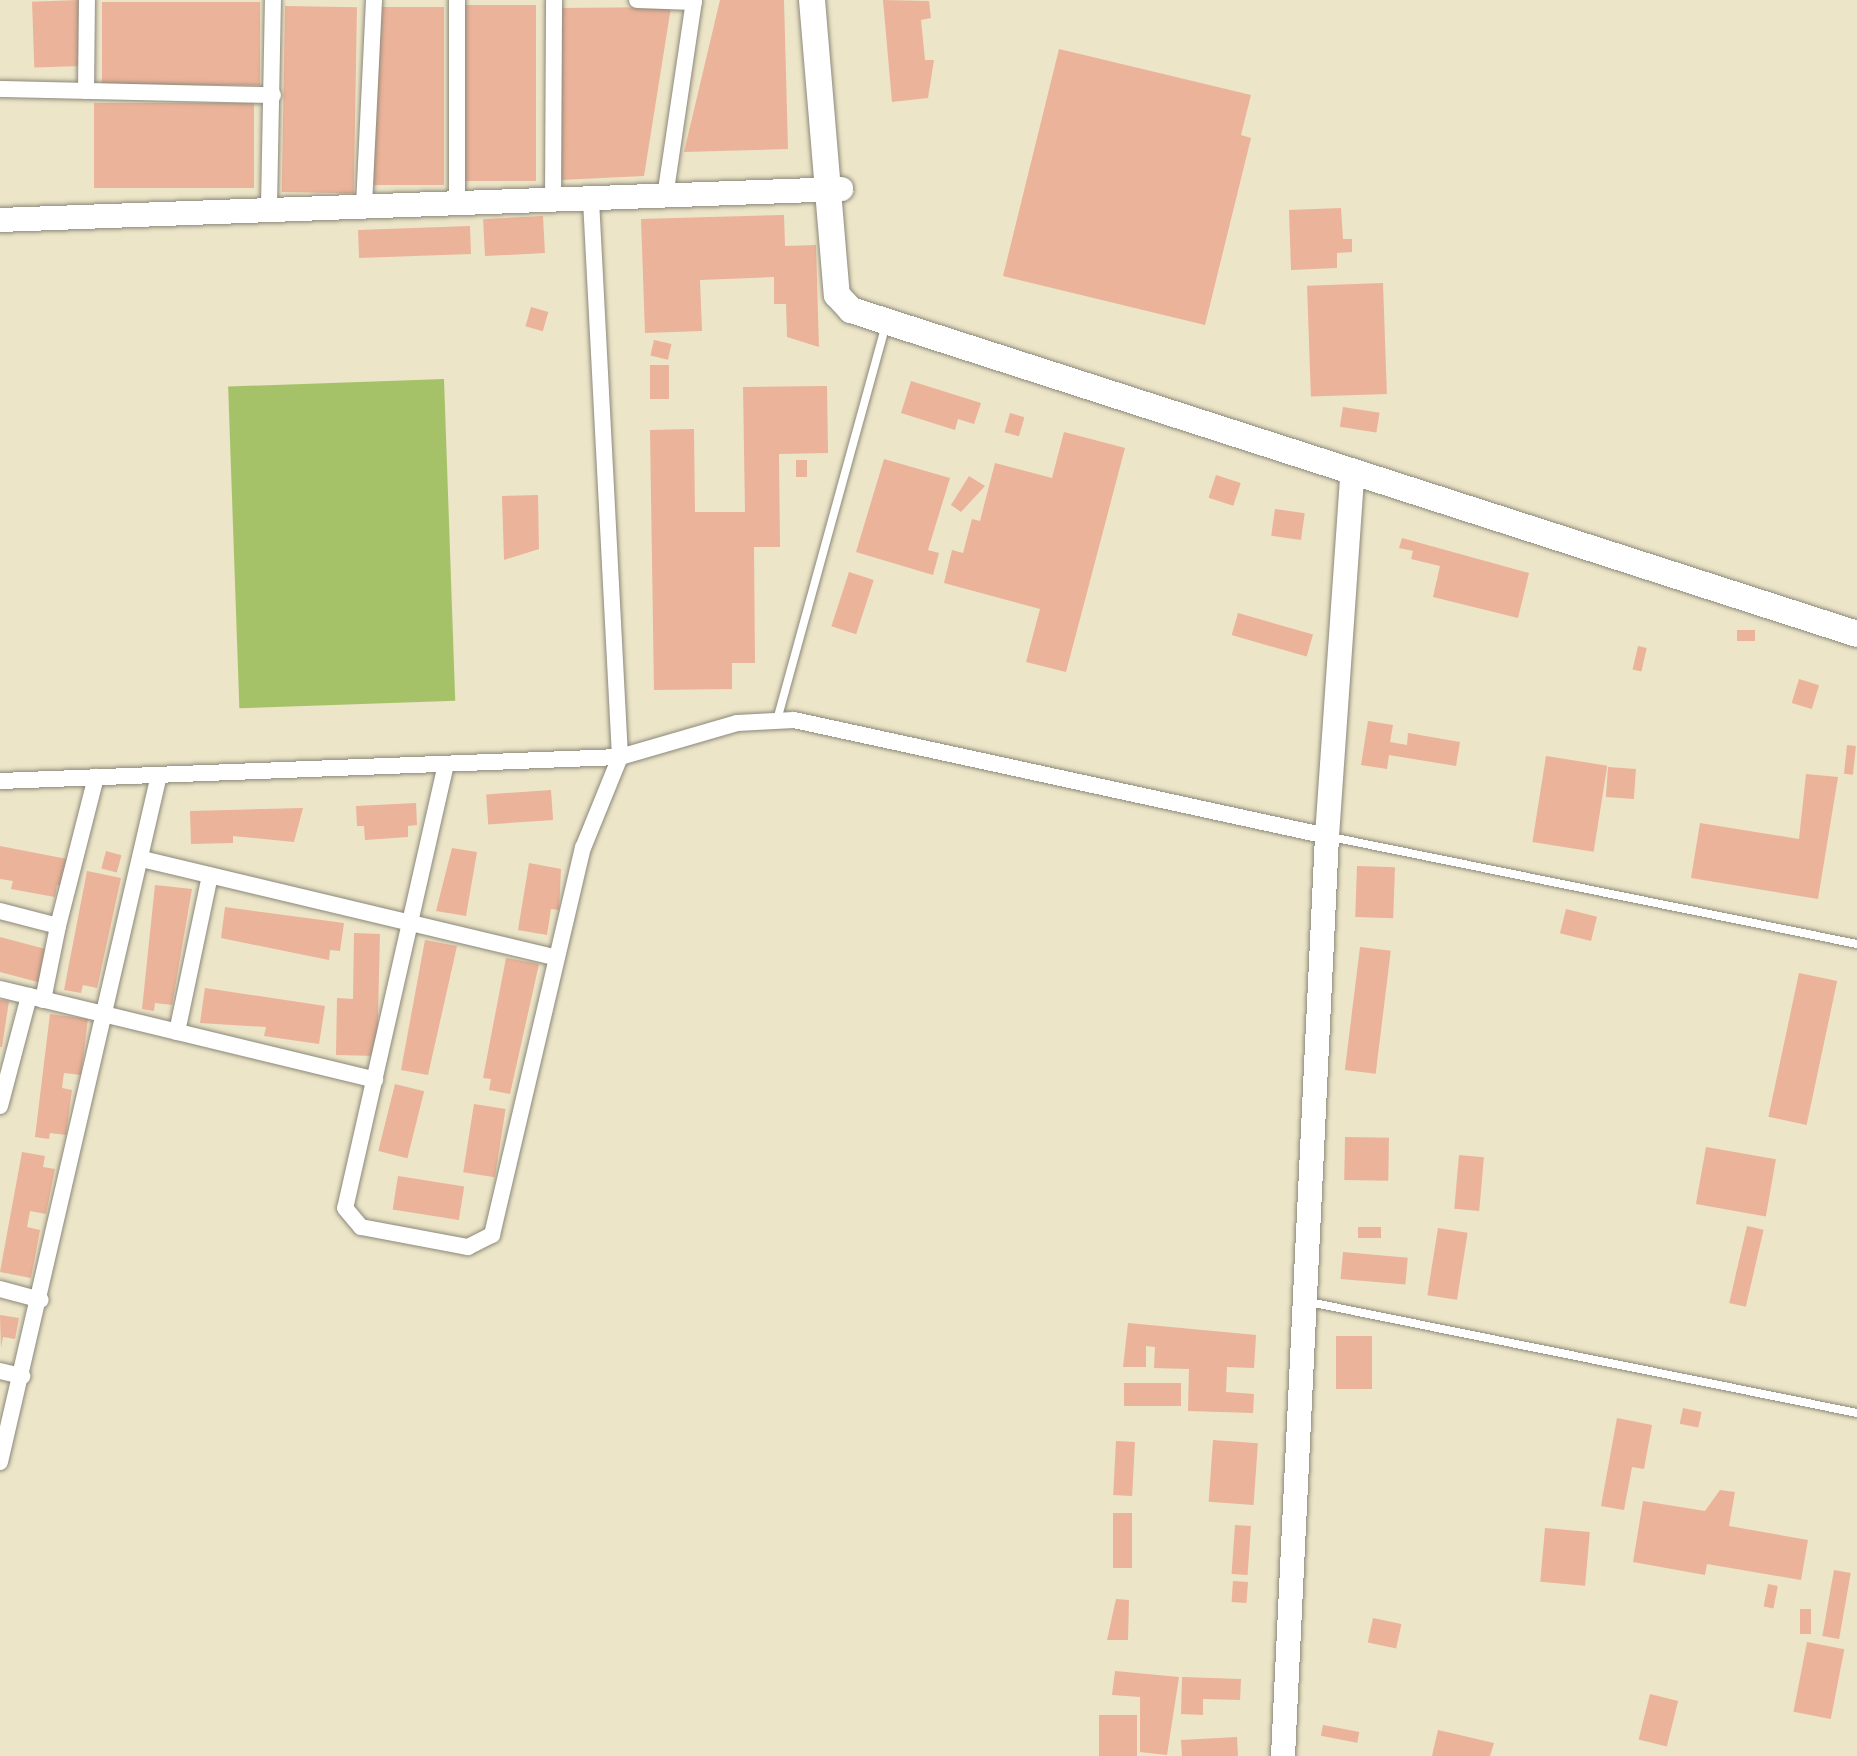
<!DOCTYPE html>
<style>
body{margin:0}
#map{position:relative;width:1857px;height:1756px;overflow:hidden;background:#ece5c8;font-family:"IM FELL Great Primer",serif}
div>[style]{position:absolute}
.green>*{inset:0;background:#a5c269;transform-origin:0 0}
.building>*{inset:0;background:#ebb39a;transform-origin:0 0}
.roads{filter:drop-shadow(0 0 2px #8c887a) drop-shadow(0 0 2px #8c887a)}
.lane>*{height:8px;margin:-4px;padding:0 4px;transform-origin:4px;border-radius:4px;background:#fff}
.street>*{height:16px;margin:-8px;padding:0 8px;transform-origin:8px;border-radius:8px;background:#fff}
.secondary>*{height:24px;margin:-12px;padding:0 12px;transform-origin:12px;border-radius:12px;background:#fff}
.primary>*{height:26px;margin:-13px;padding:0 13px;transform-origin:13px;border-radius:13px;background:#fff}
span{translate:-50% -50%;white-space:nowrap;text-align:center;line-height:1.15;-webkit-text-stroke:7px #f6f6f2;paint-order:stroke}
</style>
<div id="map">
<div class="green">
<div style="left:444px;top:379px;width:322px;height:216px;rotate:88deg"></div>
</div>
<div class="building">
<div style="left:79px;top:0;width:66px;height:47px;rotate:88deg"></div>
<div style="clip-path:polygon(720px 0,784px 0,788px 149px,684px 152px)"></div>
<div style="clip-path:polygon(883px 0,929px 1px,931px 18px,921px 20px,925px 60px,934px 60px,928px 98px,892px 102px)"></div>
<div style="left:102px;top:2px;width:158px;height:83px"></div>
<div style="left:464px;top:5px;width:72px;height:176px"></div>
<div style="left:285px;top:6px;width:72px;height:186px;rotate:1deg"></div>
<div style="left:374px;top:7px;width:70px;height:178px"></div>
<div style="clip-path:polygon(671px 7px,644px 176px,561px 180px,558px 8px)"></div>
<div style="clip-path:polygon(1059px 49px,1251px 95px,1241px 135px,1251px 138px,1205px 325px,1003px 276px)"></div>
<div style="left:94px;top:103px;width:160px;height:85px"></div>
<div style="clip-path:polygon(1341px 208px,1343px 239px,1352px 239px,1352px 252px,1337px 253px,1337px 268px,1291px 270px,1289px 210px)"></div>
<div style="clip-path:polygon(784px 215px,785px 246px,816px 245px,819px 347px,787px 337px,786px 304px,774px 304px,774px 277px,700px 280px,702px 331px,645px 333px,641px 219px)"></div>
<div style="left:543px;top:216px;width:37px;height:60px;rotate:87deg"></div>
<div style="left:470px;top:226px;width:28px;height:112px;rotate:88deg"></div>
<div style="left:1383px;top:283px;width:111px;height:76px;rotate:88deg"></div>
<div style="left:531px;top:307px;width:18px;height:20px;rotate:16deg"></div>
<div style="left:654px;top:340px;width:18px;height:16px;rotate:13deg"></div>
<div style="left:650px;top:365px;width:19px;height:34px"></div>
<div style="clip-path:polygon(911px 381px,981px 403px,974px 424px,958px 419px,955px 430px,901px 413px)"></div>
<div style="clip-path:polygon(827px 386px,828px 453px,779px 454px,780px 547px,754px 547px,755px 663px,732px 663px,732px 689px,654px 690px,650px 430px,694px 429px,695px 512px,745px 512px,743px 387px)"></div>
<div style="left:1343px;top:407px;width:37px;height:20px;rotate:9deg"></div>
<div style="left:1010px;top:413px;width:15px;height:20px;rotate:16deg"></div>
<div style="clip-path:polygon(1064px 432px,1125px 448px,1066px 672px,1026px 662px,1040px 609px,944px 583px,952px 550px,963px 553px,972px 519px,980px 521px,995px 463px,1052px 478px)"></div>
<div style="clip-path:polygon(884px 459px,950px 478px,928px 550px,939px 553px,933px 575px,856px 552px)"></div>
<div style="left:796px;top:460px;width:11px;height:17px"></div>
<div style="left:1216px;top:475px;width:26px;height:24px;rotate:18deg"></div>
<div style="clip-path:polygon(969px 476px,985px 486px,961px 512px,951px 505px)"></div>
<div style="clip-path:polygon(538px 495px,539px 549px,504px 560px,502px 496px)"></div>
<div style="left:1275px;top:509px;width:30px;height:27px;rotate:8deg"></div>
<div style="clip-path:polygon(1402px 538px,1529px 573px,1518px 618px,1433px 597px,1440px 566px,1411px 559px,1413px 551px,1399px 548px)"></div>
<div style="left:849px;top:572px;width:26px;height:57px;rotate:18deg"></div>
<div style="left:1238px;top:613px;width:78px;height:23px;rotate:16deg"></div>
<div style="left:1737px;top:630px;width:18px;height:11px"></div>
<div style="left:1638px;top:646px;width:9px;height:24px;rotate:13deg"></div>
<div style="left:1799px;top:679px;width:21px;height:25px;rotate:17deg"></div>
<div style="clip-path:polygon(1368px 721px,1393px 725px,1390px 742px,1407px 745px,1408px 733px,1460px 742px,1456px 766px,1389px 755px,1387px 769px,1361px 765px)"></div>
<div style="left:1847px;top:745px;width:9px;height:29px;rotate:6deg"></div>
<div style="left:1546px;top:756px;width:62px;height:87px;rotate:9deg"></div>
<div style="left:1608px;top:767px;width:28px;height:30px;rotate:4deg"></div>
<div style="clip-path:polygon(1806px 774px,1838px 777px,1818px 899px,1691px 878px,1700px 823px,1799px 839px)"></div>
<div style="left:551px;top:790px;width:30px;height:65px;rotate:86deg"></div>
<div style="clip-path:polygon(416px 803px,417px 825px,408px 826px,408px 837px,365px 840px,364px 826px,357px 826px,356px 806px)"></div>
<div style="clip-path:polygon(303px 808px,294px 842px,233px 836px,233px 843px,191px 844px,190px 811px)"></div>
<div style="clip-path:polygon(0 846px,72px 860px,67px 887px,57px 885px,55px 897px,11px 889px,13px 881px,0 879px)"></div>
<div style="clip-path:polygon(452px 848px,477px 852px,466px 916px,436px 911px)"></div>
<div style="left:106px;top:851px;width:16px;height:18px;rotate:15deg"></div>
<div style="clip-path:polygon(529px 863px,561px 869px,559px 910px,551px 909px,547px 935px,518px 930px)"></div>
<div style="left:1357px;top:866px;width:38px;height:51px;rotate:2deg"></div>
<div style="clip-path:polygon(87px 871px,121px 878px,97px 988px,83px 985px,81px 993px,64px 990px)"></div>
<div style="clip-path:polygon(155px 885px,192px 889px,172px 1005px,155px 1003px,154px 1011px,142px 1009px)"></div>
<div style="clip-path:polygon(225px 907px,344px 923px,340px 951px,330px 950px,329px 960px,221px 938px)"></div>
<div style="left:1566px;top:909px;width:32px;height:25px;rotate:14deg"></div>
<div style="clip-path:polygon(354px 933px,380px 934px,377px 1056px,336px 1055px,337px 998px,353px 999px)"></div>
<div style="clip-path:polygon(0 937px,53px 951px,45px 984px,0 972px)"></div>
<div style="clip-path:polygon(425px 940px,457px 946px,428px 1075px,401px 1070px)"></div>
<div style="left:1360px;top:947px;width:31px;height:124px;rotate:7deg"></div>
<div style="clip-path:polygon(506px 958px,539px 964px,510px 1094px,489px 1090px,491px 1079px,483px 1078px)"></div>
<div style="left:1799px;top:973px;width:39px;height:147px;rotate:12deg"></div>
<div style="clip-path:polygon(205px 988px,325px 1006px,319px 1044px,264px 1036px,266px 1027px,200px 1023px)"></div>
<div style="clip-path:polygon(0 1000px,9px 1001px,2px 1047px,0 1047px)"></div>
<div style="clip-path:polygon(50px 1014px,88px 1019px,81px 1075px,64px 1073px,62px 1088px,72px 1090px,66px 1135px,50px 1133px,49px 1139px,35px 1137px)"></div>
<div style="left:395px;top:1084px;width:30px;height:69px;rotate:14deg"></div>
<div style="left:474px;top:1104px;width:32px;height:69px;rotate:9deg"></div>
<div style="left:1345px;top:1137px;width:44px;height:43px;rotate:1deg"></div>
<div style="left:1706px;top:1147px;width:71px;height:58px;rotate:10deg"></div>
<div style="clip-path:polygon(22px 1152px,45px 1156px,43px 1167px,55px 1169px,46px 1214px,30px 1211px,27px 1227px,40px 1230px,31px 1278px,0 1272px)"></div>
<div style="left:1459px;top:1155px;width:25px;height:54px;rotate:5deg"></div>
<div style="left:398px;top:1176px;width:67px;height:34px;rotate:9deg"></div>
<div style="left:1747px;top:1226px;width:17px;height:79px;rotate:13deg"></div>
<div style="left:1358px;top:1227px;width:23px;height:11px"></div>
<div style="left:1438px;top:1228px;width:30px;height:68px;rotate:9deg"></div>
<div style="left:1343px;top:1252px;width:65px;height:27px;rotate:5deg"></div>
<div style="clip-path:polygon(0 1315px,19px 1318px,15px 1339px,3px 1337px,1px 1348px)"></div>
<div style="clip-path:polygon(1128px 1323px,1256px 1335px,1254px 1368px,1227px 1367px,1226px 1392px,1254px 1394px,1253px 1413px,1188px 1411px,1189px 1369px,1154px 1368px,1155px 1347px,1146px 1346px,1146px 1367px,1123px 1367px)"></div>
<div style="left:1336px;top:1336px;width:36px;height:53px"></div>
<div style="left:1124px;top:1383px;width:57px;height:23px"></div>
<div style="left:1683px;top:1408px;width:19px;height:16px;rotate:12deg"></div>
<div style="clip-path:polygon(1617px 1418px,1652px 1425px,1644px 1469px,1632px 1467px,1624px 1510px,1601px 1506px)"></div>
<div style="left:1213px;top:1440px;width:45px;height:62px;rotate:4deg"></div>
<div style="left:1116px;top:1441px;width:19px;height:54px;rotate:3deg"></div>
<div style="clip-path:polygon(1720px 1490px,1735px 1492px,1729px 1526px,1808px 1540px,1801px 1580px,1707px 1564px,1705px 1575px,1633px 1562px,1643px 1501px,1705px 1511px)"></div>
<div style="left:1113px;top:1513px;width:19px;height:55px"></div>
<div style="left:1235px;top:1525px;width:16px;height:49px;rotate:4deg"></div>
<div style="left:1545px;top:1528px;width:45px;height:54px;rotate:5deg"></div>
<div style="left:1834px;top:1570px;width:17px;height:67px;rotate:10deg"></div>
<div style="left:1233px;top:1581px;width:15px;height:21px;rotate:4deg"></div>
<div style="left:1768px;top:1584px;width:10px;height:23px;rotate:11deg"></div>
<div style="clip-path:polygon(1116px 1599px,1129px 1600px,1128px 1640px,1107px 1640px)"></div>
<div style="left:1800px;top:1609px;width:11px;height:25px"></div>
<div style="left:1373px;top:1618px;width:29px;height:25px;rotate:12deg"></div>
<div style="left:1807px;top:1642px;width:38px;height:71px;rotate:11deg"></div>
<div style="clip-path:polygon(1115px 1671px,1179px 1677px,1167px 1755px,1140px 1752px,1140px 1697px,1112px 1695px)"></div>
<div style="clip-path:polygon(1182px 1677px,1241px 1679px,1240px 1700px,1203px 1699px,1203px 1715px,1181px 1714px)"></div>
<div style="left:1650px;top:1694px;width:29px;height:47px;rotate:14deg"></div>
<div style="left:1137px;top:1715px;width:41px;height:38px;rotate:90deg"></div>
<div style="left:1323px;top:1725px;width:37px;height:11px;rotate:11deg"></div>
<div style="clip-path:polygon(1438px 1730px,1494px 1743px,1490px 1756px,1432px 1756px)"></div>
<div style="clip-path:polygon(1237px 1737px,1238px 1756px,1182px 1756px,1181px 1740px)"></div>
</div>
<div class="roads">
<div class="lane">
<div style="left:777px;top:720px;width:411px;rotate:-74.6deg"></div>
<div style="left:1331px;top:837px;width:537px;rotate:11.5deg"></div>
<div style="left:1309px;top:1302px;width:559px;rotate:11.45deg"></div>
</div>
<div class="street">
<div style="left:637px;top:0;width:57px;rotate:2deg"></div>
<div style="left:0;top:89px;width:273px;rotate:1.3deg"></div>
<div style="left:86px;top:91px;width:91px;rotate:-89.4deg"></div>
<div style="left:665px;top:197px;width:199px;rotate:-81.6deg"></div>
<div style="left:553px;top:201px;width:201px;rotate:-89.7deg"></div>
<div style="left:457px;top:203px;width:203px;rotate:-90deg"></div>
<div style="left:364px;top:205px;width:205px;rotate:-87.2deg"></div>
<div style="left:269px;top:206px;width:206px;rotate:-88.9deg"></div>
<div style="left:446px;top:764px;width:455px;rotate:102.8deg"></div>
<div style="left:345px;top:1208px;width:25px;rotate:50deg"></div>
<div style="left:361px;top:1227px;width:109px;rotate:10.6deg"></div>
<div style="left:468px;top:1247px;width:27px;rotate:-27deg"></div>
<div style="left:492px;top:1235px;width:398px;rotate:-76.8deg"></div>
<div style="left:583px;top:848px;width:98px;rotate:-67.9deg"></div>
<div style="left:620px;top:757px;width:558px;rotate:-92.98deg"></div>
<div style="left:0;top:781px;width:620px;rotate:-2.22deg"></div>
<div style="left:620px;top:757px;width:122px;rotate:-16.2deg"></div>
<div style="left:737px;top:723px;width:57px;rotate:-3deg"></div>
<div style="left:794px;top:720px;width:545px;rotate:12.28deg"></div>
<div style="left:142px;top:859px;width:426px;rotate:13.4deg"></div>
<div style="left:0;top:911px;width:60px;rotate:14.5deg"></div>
<div style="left:58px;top:926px;width:154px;rotate:-75.7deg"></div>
<div style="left:0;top:989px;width:386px;rotate:13.6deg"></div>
<div style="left:43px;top:1000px;width:76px;rotate:-78.5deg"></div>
<div style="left:177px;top:1032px;width:160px;rotate:-78.1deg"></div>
<div style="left:0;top:1106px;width:114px;rotate:-75.2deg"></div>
<div style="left:0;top:1289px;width:42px;rotate:15deg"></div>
<div style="left:0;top:1371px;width:23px;rotate:13deg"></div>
<div style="left:0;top:1462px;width:705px;rotate:-76.97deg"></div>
</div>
<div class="secondary">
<div style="left:0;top:220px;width:842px;rotate:-2.11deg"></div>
<div style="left:1283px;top:1756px;width:921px;rotate:-87.26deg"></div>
<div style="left:1327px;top:836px;width:360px;rotate:-86deg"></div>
</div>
<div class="primary">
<div style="left:812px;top:0;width:296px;rotate:85.2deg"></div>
<div style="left:837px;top:295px;width:21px;rotate:47deg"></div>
<div style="left:851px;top:310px;width:1057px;rotate:17.85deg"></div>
</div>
</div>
</div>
